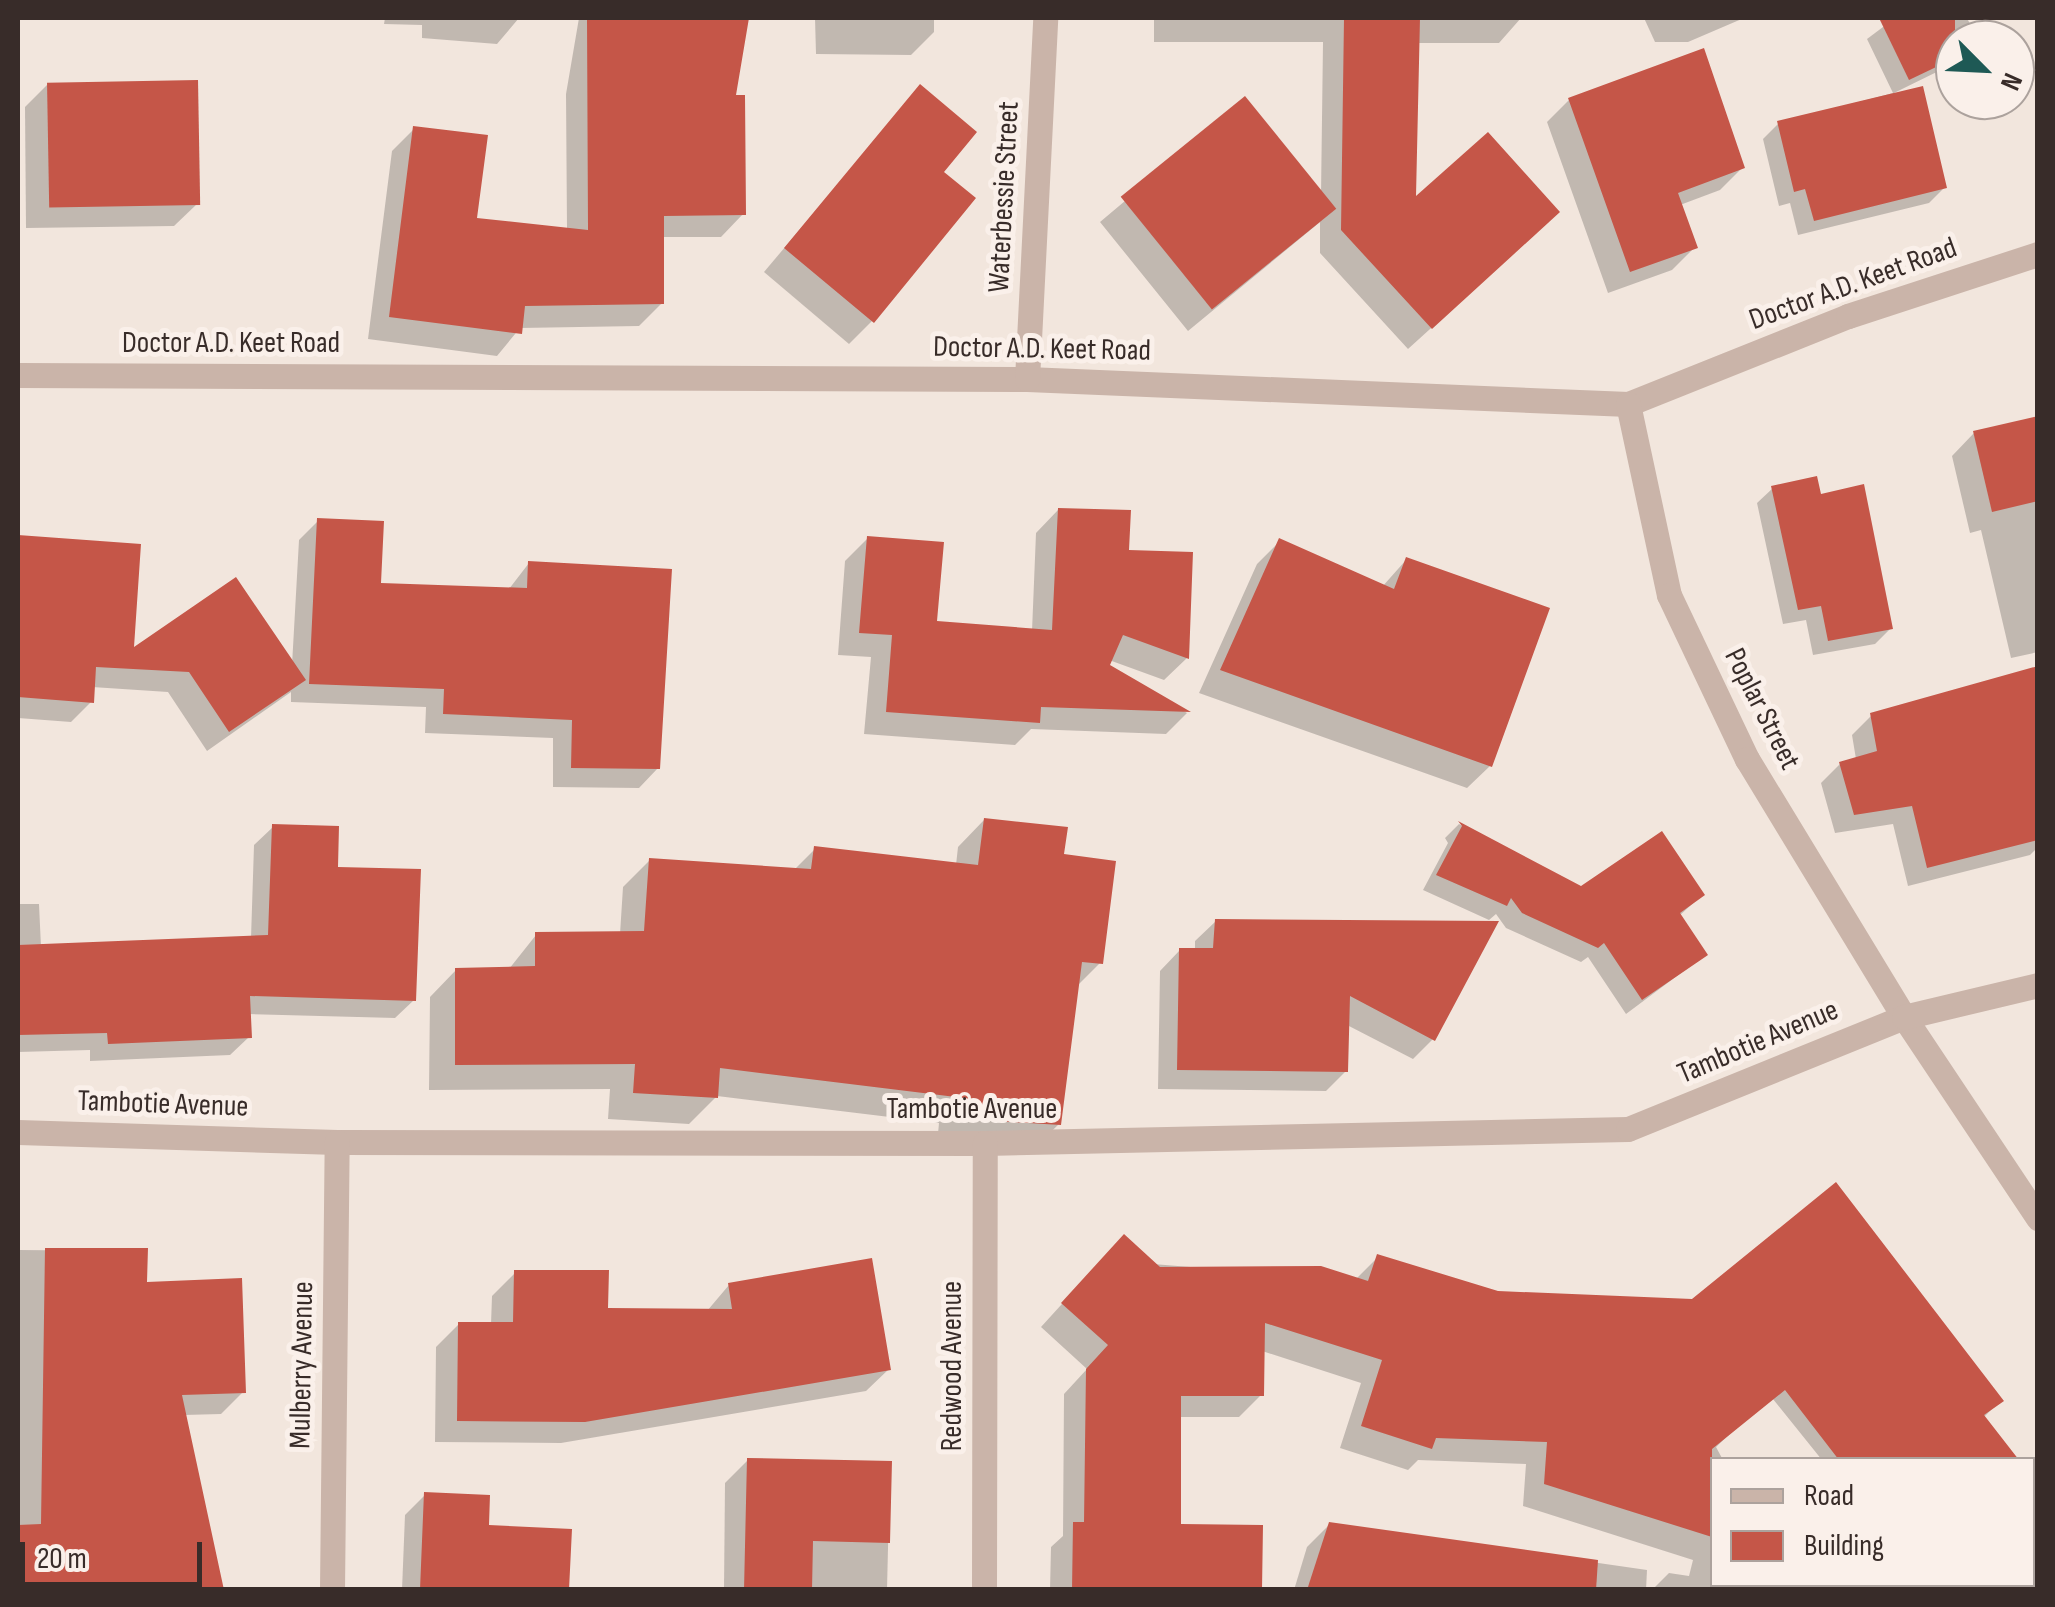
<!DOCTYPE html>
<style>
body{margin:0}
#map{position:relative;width:2055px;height:1607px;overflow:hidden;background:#f2e6dd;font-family:"Sofia Sans Condensed",sans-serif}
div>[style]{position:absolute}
.shadow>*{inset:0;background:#0003}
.building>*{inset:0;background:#c55648;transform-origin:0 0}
.street>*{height:25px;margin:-12.5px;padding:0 12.5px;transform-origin:12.5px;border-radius:12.5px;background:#cab4a9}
span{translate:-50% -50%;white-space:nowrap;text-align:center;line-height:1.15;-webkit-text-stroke:10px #faf0ea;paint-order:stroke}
.street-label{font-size:30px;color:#382c29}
.frame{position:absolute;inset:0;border:20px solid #382c29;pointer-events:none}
.legend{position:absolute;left:1710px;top:1457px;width:325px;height:130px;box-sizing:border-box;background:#faf0ea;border:2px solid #aca29d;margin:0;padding:12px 18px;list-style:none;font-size:30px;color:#382c29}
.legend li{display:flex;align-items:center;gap:20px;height:50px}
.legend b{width:50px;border:2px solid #aca29d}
.north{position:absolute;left:1935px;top:20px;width:100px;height:100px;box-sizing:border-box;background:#faf0ea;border:2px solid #aca29d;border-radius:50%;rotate:114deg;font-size:28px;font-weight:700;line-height:40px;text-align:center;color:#382c29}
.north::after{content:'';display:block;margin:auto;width:35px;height:45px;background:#1e5955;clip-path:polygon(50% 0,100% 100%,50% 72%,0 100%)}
.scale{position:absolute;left:20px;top:1542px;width:182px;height:45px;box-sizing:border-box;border:5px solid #382c29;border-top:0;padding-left:12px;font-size:30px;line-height:35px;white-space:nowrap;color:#382c29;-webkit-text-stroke:8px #faf0ea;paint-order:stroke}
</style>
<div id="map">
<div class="shadow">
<div style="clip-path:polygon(385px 18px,519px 18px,497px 44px,422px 38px,422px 25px,384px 24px)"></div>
<div style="clip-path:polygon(579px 18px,747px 18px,733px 98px,743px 214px,721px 237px,662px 237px,662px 303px,639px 326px,520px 328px,497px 356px,368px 339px,392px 151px,414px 129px,475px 220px,567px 230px,566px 94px)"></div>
<div style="clip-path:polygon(815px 18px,934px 18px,934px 32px,911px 55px,816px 54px)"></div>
<div style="clip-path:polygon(1154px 18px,1521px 18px,1499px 43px,1417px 43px,1413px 202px,1535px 234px,1408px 349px,1320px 253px,1320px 222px,1188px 331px,1100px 222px,1245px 100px,1321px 194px,1323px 42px,1154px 42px)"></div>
<div style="clip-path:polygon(1644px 18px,1744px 18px,1688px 42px,1655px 42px)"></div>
<div style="clip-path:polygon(1895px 18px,1967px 18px,1978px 40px,1955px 40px,1955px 63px,1894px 93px,1945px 187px,1929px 203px,1798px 235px,1790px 203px,1779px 206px,1763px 139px,1779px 123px,1893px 93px,1867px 39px)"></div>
<div style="clip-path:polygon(48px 84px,197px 204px,174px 226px,26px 228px,25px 107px)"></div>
<div style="clip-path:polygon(920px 87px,941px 172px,872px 321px,849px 344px,764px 272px)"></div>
<div style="clip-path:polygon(1569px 100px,1742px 168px,1720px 190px,1680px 205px,1695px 247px,1672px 270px,1608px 293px,1547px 122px)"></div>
<div style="clip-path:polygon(2038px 418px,2038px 652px,2011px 658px,1981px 530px,1970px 533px,1952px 456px,1974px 433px)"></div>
<div style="clip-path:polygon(1773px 488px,1819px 496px,1890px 629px,1875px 644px,1813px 655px,1806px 620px,1783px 624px,1757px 503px)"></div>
<div style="clip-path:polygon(1058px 510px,1127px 552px,1187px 658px,1164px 680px,1109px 660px,1106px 666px,1187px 713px,1166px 734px,1031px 729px,1015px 745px,864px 734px,871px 657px,838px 655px,845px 561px,868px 538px,935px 624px,1032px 631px,1036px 533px)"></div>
<div style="clip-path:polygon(318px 521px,379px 585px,509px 589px,529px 563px,658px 768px,639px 788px,553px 787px,553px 738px,425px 733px,426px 707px,291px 702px,291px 692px,207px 751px,168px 692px,92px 687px,91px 702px,71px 722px,18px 718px,18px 537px,139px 546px,131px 652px,292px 665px,299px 540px)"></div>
<div style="clip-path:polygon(1280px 541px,1382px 587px,1406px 560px,1490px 766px,1467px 788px,1199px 693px,1257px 564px)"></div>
<div style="clip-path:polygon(2038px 668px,2038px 847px,2030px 855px,1908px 886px,1893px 824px,1835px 833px,1821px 783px,1840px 764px,1856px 759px,1852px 735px,1872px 715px)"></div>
<div style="clip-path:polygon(984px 820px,1062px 857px,1101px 962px,1076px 987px,1059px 1124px,1032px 1150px,937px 1144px,939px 1123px,717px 1096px,689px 1124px,608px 1119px,610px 1089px,429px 1090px,430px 997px,456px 970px,509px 969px,536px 935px,620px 934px,623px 887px,650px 860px,794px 870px,815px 849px,956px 865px,958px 847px)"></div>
<div style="clip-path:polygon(1459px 824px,1581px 889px,1702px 895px,1679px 916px,1705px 955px,1626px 1014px,1588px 957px,1581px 962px,1506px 928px,1496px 914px,1489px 920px,1423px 890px,1448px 843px,1445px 838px)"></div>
<div style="clip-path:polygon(273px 827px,335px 869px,414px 1000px,395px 1018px,248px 1014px,249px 1037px,230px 1055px,90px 1061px,90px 1050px,18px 1052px,18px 904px,39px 904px,41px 947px,251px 938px,254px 845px)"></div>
<div style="clip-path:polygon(1216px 921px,1433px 1039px,1413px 1059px,1347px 1025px,1346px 1071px,1326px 1091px,1158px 1089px,1160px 971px,1180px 950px,1195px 951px,1195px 941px)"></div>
<div style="clip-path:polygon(18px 1250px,145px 1251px,145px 1284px,243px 1392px,221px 1414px,184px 1415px,221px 1590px,18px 1590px)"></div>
<div style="clip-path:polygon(1378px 1257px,1498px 1293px,2001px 1400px,1983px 1418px,2010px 1460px,1822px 1460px,1756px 1378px,1751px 1414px,1716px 1447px,1723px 1460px,1712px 1460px,1712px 1584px,1859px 1590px,1652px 1590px,1669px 1573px,1689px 1576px,1693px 1560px,1523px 1506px,1526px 1464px,1418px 1460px,1408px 1470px,1340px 1448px,1361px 1383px,1262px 1351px,1261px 1395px,1239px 1417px,1179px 1417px,1179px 1526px,1260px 1590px,1050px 1590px,1051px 1547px,1063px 1536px,1064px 1394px,1087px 1369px,1041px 1327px,1102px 1260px,1355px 1280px)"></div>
<div style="clip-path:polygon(515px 1273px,606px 1310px,707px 1311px,729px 1285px,889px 1369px,866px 1391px,561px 1443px,435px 1442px,436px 1347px,459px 1324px,491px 1324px,492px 1296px)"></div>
<div style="clip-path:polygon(748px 1460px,890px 1464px,887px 1590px,724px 1590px,725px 1483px)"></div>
<div style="clip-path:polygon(425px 1495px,486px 1527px,567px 1590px,402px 1590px,405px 1515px)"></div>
<div style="clip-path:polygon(1330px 1524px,1647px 1570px,1646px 1590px,1294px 1590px,1307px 1547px)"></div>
</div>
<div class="building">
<div style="clip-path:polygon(587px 18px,749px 18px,736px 95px,745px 95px,746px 215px,664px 216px,664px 304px,525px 306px,522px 334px,389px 317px,413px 126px,488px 135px,477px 218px,588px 230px)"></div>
<div style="clip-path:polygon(1344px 18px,1420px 18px,1416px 196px,1488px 132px,1560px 212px,1432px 329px,1341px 230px)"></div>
<div style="clip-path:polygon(1879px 18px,1955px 18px,1955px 58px,1909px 80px)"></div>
<div style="clip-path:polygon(1704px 48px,1745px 168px,1678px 193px,1698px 248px,1630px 272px,1568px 98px)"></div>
<div style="left:198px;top:80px;width:125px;height:151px;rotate:89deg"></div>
<div style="clip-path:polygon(920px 84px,977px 132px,944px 172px,976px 198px,874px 323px,784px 248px)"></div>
<div style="clip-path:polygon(1923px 86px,1947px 188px,1814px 221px,1805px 189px,1794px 192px,1777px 121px)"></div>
<div style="left:1245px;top:96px;width:145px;height:160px;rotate:51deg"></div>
<div style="clip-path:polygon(2038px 416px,2038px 501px,1992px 512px,1973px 431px)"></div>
<div style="clip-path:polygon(1817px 476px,1821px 494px,1864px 484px,1893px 629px,1828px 641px,1821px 606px,1798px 610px,1771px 486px)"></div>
<div style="clip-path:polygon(1058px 508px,1131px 510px,1129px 550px,1193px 552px,1189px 659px,1123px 635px,1110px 665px,1191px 712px,1041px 707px,1040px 723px,886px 712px,892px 635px,859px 633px,867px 536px,944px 542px,937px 621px,1052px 630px)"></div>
<div style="clip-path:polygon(317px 518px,384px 521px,381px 583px,527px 588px,528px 561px,672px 569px,660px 769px,571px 768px,572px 720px,443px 714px,444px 689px,309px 684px)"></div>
<div style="clip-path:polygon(18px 535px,141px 544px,134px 647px,236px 577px,306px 680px,229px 732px,189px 672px,96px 667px,94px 703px,18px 697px)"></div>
<div style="clip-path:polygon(1279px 538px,1394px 589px,1406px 557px,1550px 608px,1492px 767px,1220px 670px)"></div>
<div style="clip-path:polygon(2038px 666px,2038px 840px,1927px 868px,1912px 806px,1854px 815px,1839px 762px,1877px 751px,1870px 713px)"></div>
<div style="clip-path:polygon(984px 818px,1068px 827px,1064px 854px,1116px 861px,1103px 964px,1082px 962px,1061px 1125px,962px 1119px,964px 1098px,720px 1068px,718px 1098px,633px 1093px,635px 1064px,455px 1065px,455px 968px,535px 966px,535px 932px,644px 931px,649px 858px,811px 869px,814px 846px,978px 865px)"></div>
<div style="clip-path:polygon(1458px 821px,1581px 886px,1662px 831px,1705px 895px,1680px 913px,1708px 955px,1642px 1000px,1604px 943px,1598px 948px,1522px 913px,1511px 898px,1507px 906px,1436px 875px,1462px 826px)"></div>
<div style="clip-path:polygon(272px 824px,339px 826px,338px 867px,421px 869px,416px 1001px,250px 996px,252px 1038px,108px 1044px,107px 1033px,18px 1035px,18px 945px,268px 935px)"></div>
<div style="clip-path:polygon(1215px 919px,1499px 921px,1435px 1041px,1350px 996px,1348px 1072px,1177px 1070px,1179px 948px,1213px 948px)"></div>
<div style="clip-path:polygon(1836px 1182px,2004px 1401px,1984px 1415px,2019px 1460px,1839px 1460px,1785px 1390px,1712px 1449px,1712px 1537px,1544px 1484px,1547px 1442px,1436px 1438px,1432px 1449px,1361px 1426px,1382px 1360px,1265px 1323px,1264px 1396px,1181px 1396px,1181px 1524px,1263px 1525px,1262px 1590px,1072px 1590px,1073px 1522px,1084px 1522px,1086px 1369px,1108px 1345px,1061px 1303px,1124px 1234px,1160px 1267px,1321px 1266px,1368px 1281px,1377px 1254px,1498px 1291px,1692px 1299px)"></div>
<div style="clip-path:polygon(45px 1248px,148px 1248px,147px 1282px,242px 1278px,246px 1393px,182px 1395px,224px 1590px,18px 1590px,18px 1525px,41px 1524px)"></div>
<div style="clip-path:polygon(872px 1258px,891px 1370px,585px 1422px,457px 1421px,458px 1322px,513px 1322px,514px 1270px,609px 1270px,608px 1308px,732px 1309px,728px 1283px)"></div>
<div style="clip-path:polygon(747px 1458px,892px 1461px,890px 1543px,813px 1541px,812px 1590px,744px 1590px)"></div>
<div style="clip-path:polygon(424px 1492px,490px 1495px,489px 1525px,572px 1529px,569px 1590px,420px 1590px)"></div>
<div style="clip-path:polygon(1329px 1522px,1598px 1560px,1596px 1590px,1307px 1590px)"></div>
</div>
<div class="street">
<div style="left:18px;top:375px;width:1009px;rotate:0.23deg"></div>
<div style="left:1027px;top:379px;width:602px;rotate:2.38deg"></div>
<div style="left:1628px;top:404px;width:237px;rotate:-21.8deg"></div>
<div style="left:1848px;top:316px;width:200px;rotate:-18.1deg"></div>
<div style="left:1027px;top:379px;width:361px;rotate:-87.1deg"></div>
<div style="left:1628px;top:404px;width:195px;rotate:77.9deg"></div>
<div style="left:1669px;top:595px;width:182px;rotate:64.6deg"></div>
<div style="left:1747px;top:759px;width:302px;rotate:58.7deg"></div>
<div style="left:1904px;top:1017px;width:242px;rotate:56.3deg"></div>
<div style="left:18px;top:1132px;width:319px;rotate:1.8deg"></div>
<div style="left:337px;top:1142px;width:648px;rotate:0.09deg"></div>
<div style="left:985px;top:1143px;width:643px;rotate:-1.25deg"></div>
<div style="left:1628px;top:1129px;width:298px;rotate:-22.1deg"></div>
<div style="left:1904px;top:1017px;width:138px;rotate:-13.4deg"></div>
<div style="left:332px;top:1590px;width:448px;rotate:-89.4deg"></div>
<div style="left:984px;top:1590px;width:447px;rotate:-89.9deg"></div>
</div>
<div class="street-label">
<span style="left:1004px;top:197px;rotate:-87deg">Waterbessie Street</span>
<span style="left:1853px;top:284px;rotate:-20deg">Doctor A.D. Keet Road</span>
<span style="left:231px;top:343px">Doctor A.D. Keet Road</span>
<span style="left:1042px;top:349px;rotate:1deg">Doctor A.D. Keet Road</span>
<span style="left:1762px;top:709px;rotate:63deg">Poplar Street</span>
<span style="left:1758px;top:1042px;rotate:-23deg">Tambotie Avenue</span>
<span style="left:163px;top:1104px;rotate:2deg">Tambotie Avenue</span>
<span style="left:972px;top:1109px">Tambotie Avenue</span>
<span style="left:302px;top:1365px;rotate:-89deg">Mulberry Avenue</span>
<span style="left:952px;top:1366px;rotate:-90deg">Redwood Avenue</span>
</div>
<div class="frame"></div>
<ul class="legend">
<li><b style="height:12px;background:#cab4a9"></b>Road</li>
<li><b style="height:28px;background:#c55648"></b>Building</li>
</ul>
<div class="north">N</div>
<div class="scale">20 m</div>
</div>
